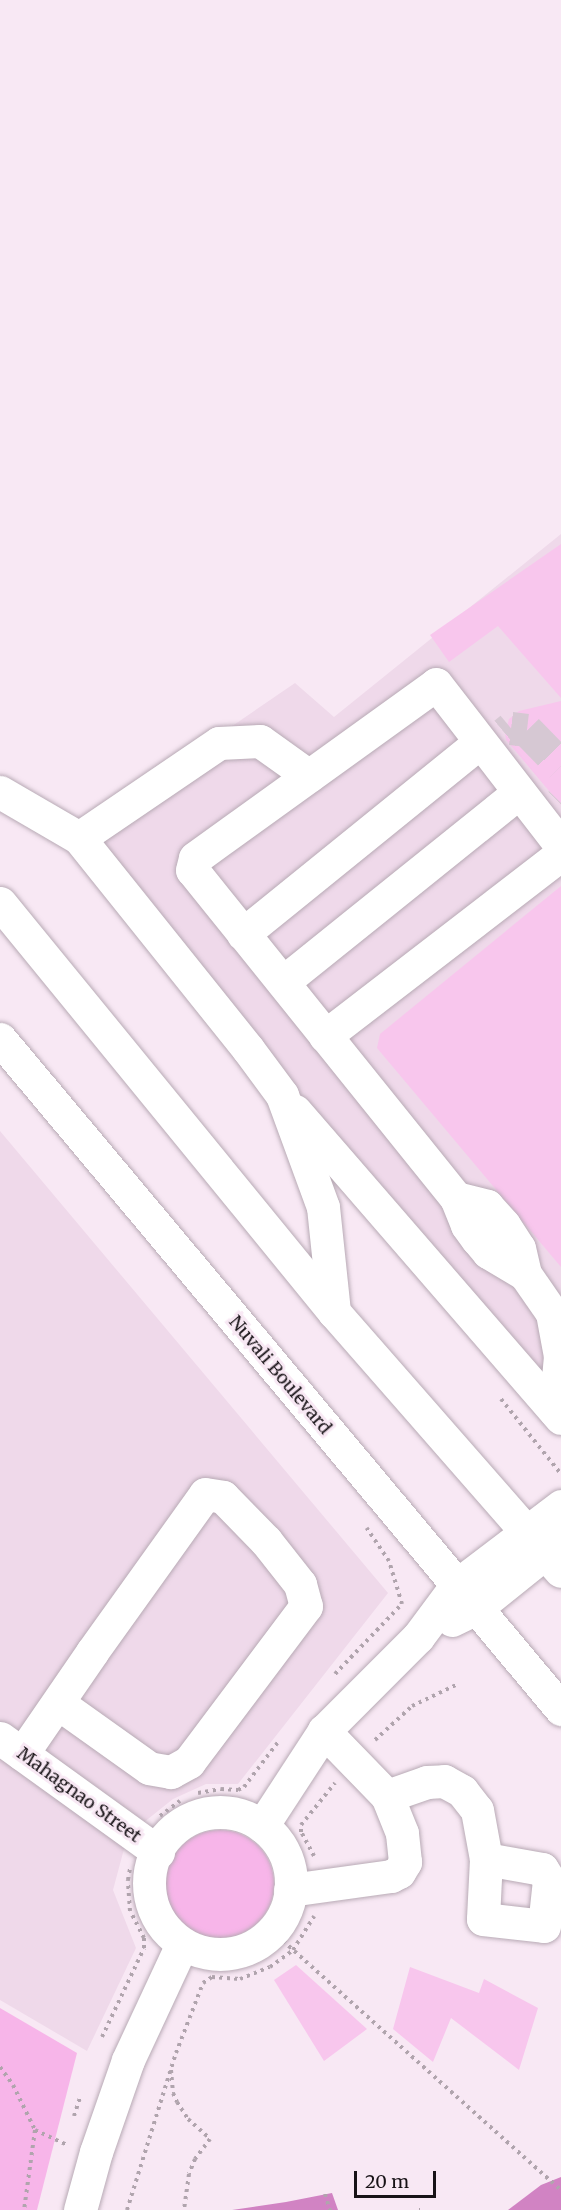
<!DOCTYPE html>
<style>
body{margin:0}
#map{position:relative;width:561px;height:2210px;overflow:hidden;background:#f8e8f4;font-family:Merriweather,serif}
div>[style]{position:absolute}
.built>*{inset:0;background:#efd9ea}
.green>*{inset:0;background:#f7b5e9}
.round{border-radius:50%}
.water>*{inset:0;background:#d183c3}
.building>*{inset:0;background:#f8c6ed}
.minor-tunnel>*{height:33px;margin-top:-16.5px;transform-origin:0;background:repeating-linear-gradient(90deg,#d6c8d3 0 33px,transparent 0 49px)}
.path>*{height:4px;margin-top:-2px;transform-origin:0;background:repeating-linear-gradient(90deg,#b0a4ad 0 3px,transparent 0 7.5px)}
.roads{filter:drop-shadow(0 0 2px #b8aab5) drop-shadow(0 0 2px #b8aab5)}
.minor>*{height:33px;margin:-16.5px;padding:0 16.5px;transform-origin:16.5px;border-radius:16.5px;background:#fff}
.minor>.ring{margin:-16.5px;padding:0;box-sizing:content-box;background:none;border:33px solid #fff;border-radius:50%}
.major>*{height:33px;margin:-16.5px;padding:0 16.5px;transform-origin:16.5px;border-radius:16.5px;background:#fff}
span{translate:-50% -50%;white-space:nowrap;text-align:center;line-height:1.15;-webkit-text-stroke:6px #f8e8f4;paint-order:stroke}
.street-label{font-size:18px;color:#181317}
.scale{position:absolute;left:354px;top:2171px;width:82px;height:27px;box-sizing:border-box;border:3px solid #181317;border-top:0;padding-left:8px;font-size:18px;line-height:21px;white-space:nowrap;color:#181317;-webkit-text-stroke:4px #f8e8f4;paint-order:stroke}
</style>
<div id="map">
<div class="built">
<div style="clip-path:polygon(561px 534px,561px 1432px,82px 829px,295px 683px,334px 717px)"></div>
<div style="clip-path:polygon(0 1131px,388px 1593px,238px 1784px,206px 1784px,173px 1799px,138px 1827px,124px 1849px,113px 1890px,136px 1948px,87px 2051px,0 2000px)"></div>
</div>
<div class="green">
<div class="round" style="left:166px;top:1830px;width:108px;height:108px"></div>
<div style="clip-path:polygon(0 2008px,77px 2053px,37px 2210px,0 2210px)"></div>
</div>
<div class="water">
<div style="clip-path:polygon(561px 2177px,561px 2210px,508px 2210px,541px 2185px)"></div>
<div style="clip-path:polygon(332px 2193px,338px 2210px,232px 2210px,286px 2202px)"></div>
</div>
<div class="building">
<div style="clip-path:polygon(561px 544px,561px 698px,498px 626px,449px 662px,430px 635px)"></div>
<div style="clip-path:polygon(561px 701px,561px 805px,506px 740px,505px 733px,509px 719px,519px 711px)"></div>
<div style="clip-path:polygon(561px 886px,561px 1267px,377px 1048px,380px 1034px)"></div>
<div style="clip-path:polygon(296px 1965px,367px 2029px,324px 2061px,274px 1980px)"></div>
<div style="clip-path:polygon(410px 1967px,479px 1993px,484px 1979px,538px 2008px,519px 2070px,451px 2018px,433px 2062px,393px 2029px)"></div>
</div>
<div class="minor-tunnel">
<div style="left:505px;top:733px;width:8px;rotate:-40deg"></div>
<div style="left:511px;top:728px;width:16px;rotate:7deg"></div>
<div style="left:527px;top:730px;width:49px;rotate:45.8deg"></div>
<div style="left:560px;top:803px;width:1px;rotate:-45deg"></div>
</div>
<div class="path">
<div style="left:501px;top:1399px;width:96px;rotate:51.3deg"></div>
<div style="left:335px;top:1674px;width:97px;rotate:-46.3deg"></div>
<div style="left:402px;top:1604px;width:45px;rotate:-106.8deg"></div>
<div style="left:389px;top:1561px;width:40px;rotate:-124deg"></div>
<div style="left:375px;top:1740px;width:50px;rotate:-42.6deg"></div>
<div style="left:412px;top:1706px;width:51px;rotate:-25.6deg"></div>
<div style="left:198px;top:1793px;width:23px;rotate:-10deg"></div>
<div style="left:221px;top:1789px;width:17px;rotate:3deg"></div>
<div style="left:238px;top:1790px;width:7px;rotate:-27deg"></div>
<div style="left:244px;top:1787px;width:56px;rotate:-52.9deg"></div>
<div style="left:160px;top:1816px;width:25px;rotate:-37deg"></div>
<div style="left:314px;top:1856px;width:27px;rotate:-118deg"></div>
<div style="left:301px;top:1832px;width:7px;rotate:-90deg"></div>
<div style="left:301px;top:1825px;width:54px;rotate:-51deg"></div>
<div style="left:272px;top:1931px;width:388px;rotate:41.9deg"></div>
<div style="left:102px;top:2037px;width:98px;rotate:-64.7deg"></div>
<div style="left:144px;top:1948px;width:10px;rotate:-90deg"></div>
<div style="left:144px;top:1938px;width:30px;rotate:-117deg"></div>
<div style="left:130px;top:1911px;width:31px;rotate:-94deg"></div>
<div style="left:128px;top:1880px;width:11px;rotate:-80deg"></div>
<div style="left:0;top:2067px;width:22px;rotate:54deg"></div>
<div style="left:13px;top:2085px;width:50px;rotate:63.9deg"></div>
<div style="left:35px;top:2130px;width:81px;rotate:97.8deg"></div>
<div style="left:171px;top:2070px;width:23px;rotate:85deg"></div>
<div style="left:173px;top:2093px;width:10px;rotate:66deg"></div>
<div style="left:177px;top:2102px;width:20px;rotate:57deg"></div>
<div style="left:188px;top:2119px;width:30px;rotate:42deg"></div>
<div style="left:210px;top:2139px;width:25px;rotate:127deg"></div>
<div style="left:195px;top:2159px;width:16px;rotate:112deg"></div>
<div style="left:189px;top:2174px;width:36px;rotate:98deg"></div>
<div style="left:74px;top:2116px;width:22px;rotate:-72deg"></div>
<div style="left:35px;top:2130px;width:35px;rotate:25deg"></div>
<div style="left:325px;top:2194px;width:17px;rotate:73deg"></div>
<div style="left:127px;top:2210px;width:164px;rotate:-72.7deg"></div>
<div style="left:176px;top:2053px;width:75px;rotate:-68.9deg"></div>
<div style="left:203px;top:1983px;width:11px;rotate:-34deg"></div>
<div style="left:212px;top:1977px;width:28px;rotate:4deg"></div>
<div style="left:240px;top:1979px;width:32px;rotate:-22deg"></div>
<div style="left:270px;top:1967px;width:29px;rotate:-36deg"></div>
<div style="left:293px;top:1950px;width:40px;rotate:-58deg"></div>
<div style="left:419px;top:2210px;width:1px"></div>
</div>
<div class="roads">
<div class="minor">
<div style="left:0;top:792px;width:91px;rotate:30.2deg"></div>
<div style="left:79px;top:838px;width:270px;rotate:51.3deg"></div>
<div style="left:248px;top:1049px;width:57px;rotate:53.5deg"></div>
<div style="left:282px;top:1095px;width:119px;rotate:69.9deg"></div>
<div style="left:323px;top:1207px;width:106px;rotate:84deg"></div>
<div style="left:79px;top:838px;width:169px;rotate:-34.2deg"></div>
<div style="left:219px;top:743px;width:41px;rotate:-2.8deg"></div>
<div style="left:260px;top:741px;width:60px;rotate:35.5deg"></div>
<div style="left:243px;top:934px;width:305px;rotate:-39deg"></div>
<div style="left:283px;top:982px;width:303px;rotate:-38.8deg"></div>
<div style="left:325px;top:1036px;width:298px;rotate:-37.6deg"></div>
<div style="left:295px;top:1111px;width:406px;rotate:49.1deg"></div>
<div style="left:456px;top:1198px;width:32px;rotate:14deg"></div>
<div style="left:487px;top:1206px;width:25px;rotate:48deg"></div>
<div style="left:504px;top:1225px;width:27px;rotate:57deg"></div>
<div style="left:519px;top:1248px;width:27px;rotate:77deg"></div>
<div style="left:525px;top:1274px;width:47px;rotate:55.3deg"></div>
<div style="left:552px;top:1313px;width:44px;rotate:79.5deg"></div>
<div style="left:560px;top:1356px;width:55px;rotate:95.2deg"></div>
<div style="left:525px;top:1274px;width:43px;rotate:-149.3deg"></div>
<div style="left:488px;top:1252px;width:17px;rotate:-130deg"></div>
<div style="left:477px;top:1239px;width:17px;rotate:-126deg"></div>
<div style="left:467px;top:1225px;width:29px;rotate:-112deg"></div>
<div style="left:456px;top:1198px;width:421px;rotate:-128.8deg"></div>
<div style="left:192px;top:870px;width:12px;rotate:-76deg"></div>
<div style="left:195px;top:858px;width:297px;rotate:-35.8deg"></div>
<div style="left:436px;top:684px;width:205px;rotate:52.3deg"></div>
<div style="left:452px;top:1620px;width:25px;rotate:-26deg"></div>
<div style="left:475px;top:1609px;width:110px;rotate:-38.7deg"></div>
<div style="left:0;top:1738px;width:195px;rotate:35.8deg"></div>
<div style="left:22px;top:1754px;width:124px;rotate:-55.5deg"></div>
<div style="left:92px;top:1652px;width:194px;rotate:-54.4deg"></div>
<div style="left:205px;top:1494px;width:18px;rotate:9deg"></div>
<div style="left:223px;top:1497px;width:62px;rotate:45.7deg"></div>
<div style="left:266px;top:1541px;width:55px;rotate:51.7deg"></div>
<div style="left:300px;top:1584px;width:23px;rotate:75deg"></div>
<div style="left:306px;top:1606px;width:195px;rotate:126.9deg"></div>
<div style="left:189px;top:1762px;width:21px;rotate:151deg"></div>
<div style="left:171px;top:1772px;width:22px;rotate:-170deg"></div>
<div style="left:149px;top:1768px;width:112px;rotate:-144.5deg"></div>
<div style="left:387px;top:1796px;width:42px;rotate:-19.3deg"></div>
<div style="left:427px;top:1782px;width:17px;rotate:-3deg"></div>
<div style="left:444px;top:1781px;width:21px;rotate:29deg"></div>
<div style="left:462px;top:1791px;width:24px;rotate:52deg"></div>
<div style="left:477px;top:1810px;width:50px;rotate:79.6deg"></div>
<div style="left:486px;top:1859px;width:60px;rotate:92.9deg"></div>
<div style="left:483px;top:1919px;width:61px;rotate:6.5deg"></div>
<div style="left:544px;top:1926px;width:46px;rotate:-83.8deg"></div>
<div style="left:549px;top:1880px;width:13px;rotate:-122deg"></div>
<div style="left:542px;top:1869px;width:57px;rotate:-169.9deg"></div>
<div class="ring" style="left:149px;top:1812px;width:109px;height:109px"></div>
<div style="left:262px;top:1826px;width:113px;rotate:-56.9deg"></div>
<div style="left:324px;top:1731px;width:133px;rotate:-45deg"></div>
<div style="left:418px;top:1637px;width:64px;rotate:-53.3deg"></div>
<div style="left:456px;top:1586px;width:132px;rotate:-37.3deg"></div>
<div style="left:290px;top:1890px;width:102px;rotate:-7.9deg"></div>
<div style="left:391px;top:1876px;width:9px;rotate:-27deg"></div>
<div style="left:399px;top:1872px;width:12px;rotate:-59deg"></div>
<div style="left:405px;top:1862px;width:29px;rotate:-96deg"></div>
<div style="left:402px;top:1833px;width:40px;rotate:-112deg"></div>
<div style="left:387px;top:1796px;width:91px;rotate:-134.1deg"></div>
<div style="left:80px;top:2210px;width:60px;rotate:-74.6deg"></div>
<div style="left:96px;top:2152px;width:97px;rotate:-70.8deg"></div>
<div style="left:128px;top:2060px;width:128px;rotate:-65deg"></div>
</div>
<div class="major">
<div style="left:0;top:903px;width:528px;rotate:50.76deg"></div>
<div style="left:334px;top:1312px;width:344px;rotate:48.8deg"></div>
<div style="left:0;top:1039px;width:874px;rotate:50.06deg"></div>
</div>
</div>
<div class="street-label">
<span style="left:280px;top:1375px;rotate:50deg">Nuvali Boulevard</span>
<span style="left:79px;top:1795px;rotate:36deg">Mahagnao Street</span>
</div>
<div class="scale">20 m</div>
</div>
